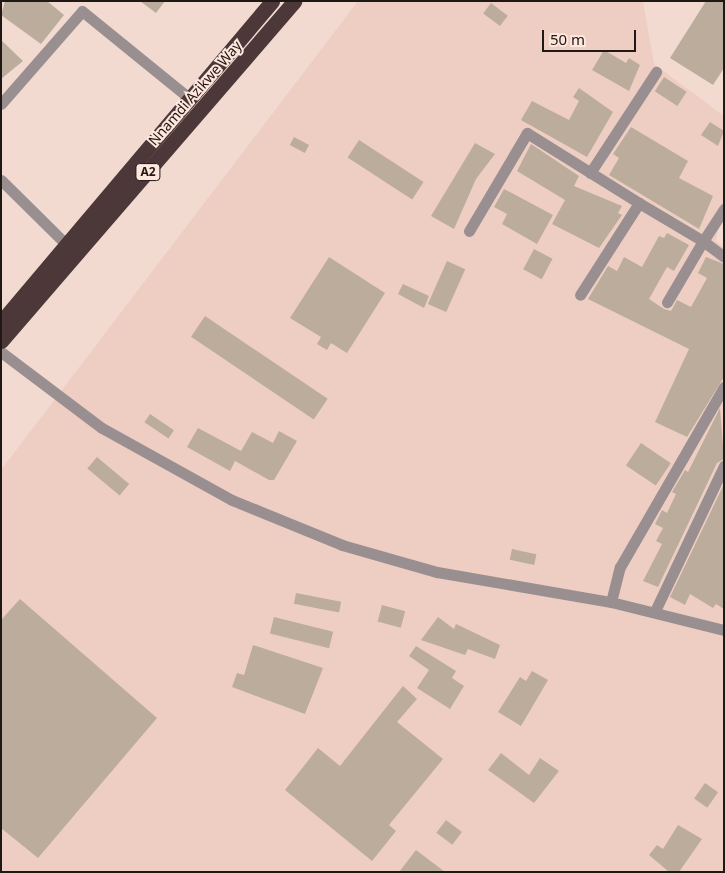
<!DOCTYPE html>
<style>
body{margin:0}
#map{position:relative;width:725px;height:873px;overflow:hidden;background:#f2dad1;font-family:"Noto Sans",sans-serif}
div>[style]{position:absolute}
.built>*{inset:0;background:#eecec2}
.building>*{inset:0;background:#bcac9c;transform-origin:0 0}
.street>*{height:11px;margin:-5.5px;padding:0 5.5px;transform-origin:5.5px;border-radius:5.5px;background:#9a8f90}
.highway>*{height:15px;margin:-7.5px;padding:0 7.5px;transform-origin:7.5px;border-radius:7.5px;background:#4c3839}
span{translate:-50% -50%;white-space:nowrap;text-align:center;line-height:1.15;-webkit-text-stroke:4px #ffe7de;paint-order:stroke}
.shield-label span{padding:1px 4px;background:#ffe7de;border:1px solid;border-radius:4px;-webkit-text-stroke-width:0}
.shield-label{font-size:12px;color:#201815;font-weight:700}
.street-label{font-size:14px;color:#201815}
.frame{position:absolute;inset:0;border:2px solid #201815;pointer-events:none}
.scale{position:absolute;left:542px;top:30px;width:94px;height:22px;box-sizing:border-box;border:2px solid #201815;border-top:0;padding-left:6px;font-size:15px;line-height:18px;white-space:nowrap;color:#201815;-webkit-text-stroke:4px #ffe7de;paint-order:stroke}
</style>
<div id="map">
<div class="built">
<div style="clip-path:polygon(358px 1px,643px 1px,654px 64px,724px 116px,724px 201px,716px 241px,724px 247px,724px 872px,1px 872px,1px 470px)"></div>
</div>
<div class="building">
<div style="clip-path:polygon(5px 1px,47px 1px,64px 15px,41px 44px,1px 15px)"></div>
<div style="clip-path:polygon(140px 1px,165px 1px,156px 13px)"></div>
<div style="clip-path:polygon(706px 1px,724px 1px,724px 68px,713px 85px,670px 58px)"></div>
<div style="left:491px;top:3px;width:21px;height:13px;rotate:37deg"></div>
<div style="clip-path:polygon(1px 40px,23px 61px,1px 79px)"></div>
<div style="clip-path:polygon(604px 50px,626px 63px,629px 58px,640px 65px,629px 91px,592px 70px)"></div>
<div style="left:664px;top:77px;width:27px;height:17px;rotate:33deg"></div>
<div style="clip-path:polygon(579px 88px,613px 112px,587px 157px,521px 120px,532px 101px,569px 120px,579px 101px,573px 97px)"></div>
<div style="clip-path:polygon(710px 122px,724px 131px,718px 146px,701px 135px)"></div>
<div style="clip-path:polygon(631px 127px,688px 161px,679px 178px,713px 196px,699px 229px,609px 175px,619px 158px,613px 154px)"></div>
<div style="left:294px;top:137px;width:17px;height:9px;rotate:28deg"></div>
<div style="left:359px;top:140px;width:77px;height:21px;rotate:33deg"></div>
<div style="clip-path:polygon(475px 143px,495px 154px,476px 179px,454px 229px,431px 216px)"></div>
<div style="clip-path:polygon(531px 144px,579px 176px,574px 186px,622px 206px,618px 213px,622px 215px,599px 248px,552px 224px,565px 200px,517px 171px)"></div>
<div style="clip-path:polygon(504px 189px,553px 215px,537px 244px,502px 224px,507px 214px,494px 207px)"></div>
<div style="clip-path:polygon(667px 233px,689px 245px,674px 271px,667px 267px,649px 299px,664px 309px,671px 311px,677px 300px,691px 307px,707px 278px,698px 273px,706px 257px,724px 264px,724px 377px,687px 437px,655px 422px,689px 349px,588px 299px,608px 266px,617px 271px,624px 257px,642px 267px,659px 236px,664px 238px)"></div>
<div style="left:534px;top:249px;width:21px;height:23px;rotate:28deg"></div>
<div style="clip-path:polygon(329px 257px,385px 293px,347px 353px,331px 343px,327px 350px,317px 344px,321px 337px,290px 318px)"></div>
<div style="left:447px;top:261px;width:20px;height:47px;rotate:24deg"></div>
<div style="clip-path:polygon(403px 284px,429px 296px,424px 308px,398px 294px)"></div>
<div style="left:205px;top:316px;width:148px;height:25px;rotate:34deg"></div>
<div style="clip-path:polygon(720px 408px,724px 459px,717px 463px,658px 587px,643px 581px,662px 544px,656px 541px,663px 528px,655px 524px,662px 510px,667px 513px,676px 494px,672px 492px,685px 470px,688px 472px)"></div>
<div style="left:150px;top:414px;width:29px;height:10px;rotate:34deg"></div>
<div style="clip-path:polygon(198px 428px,241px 451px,252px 432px,273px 443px,279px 431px,297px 441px,274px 480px,269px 480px,235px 461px,230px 471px,187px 447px)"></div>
<div style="left:641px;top:443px;width:36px;height:27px;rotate:34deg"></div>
<div style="left:97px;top:457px;width:42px;height:15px;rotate:40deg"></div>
<div style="clip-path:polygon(724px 484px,724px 609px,716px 604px,713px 608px,690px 594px,685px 605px,670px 597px)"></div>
<div style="left:512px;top:549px;width:25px;height:11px;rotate:12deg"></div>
<div style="left:296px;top:593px;width:46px;height:11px;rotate:11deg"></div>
<div style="clip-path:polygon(20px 599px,157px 718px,38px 858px,1px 828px,1px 620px)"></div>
<div style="left:382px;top:605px;width:24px;height:17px;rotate:15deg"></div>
<div style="left:274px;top:617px;width:61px;height:17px;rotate:14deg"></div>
<div style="clip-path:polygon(438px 617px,454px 629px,456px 624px,500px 645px,495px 659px,468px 649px,465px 655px,421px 640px)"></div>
<div style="clip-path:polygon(253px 645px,323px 668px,305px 714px,232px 687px,237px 673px,244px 675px)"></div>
<div style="clip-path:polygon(416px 646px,456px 671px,452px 678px,464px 686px,450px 709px,417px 688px,429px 670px,409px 656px)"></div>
<div style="clip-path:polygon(532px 671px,548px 680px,521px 726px,498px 712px,520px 677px,526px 681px)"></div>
<div style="clip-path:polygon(403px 686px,417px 699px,397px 722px,443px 759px,389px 825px,396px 831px,372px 861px,285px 790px,318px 748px,340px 766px)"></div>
<div style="clip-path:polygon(501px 753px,529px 775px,540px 758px,559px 771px,534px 803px,488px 770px)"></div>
<div style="left:705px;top:783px;width:16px;height:19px;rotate:35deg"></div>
<div style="left:446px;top:820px;width:20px;height:16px;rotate:37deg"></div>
<div style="clip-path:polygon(678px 825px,702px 839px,679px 872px,669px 872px,649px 855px,657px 845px,663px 849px)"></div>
<div style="clip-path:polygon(416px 850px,445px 872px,399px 872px)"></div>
</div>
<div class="street">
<div style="left:1px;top:104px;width:123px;rotate:-48.9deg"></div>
<div style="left:82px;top:11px;width:136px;rotate:39.1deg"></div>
<div style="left:590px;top:173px;width:121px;rotate:-56.8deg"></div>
<div style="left:1px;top:180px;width:93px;rotate:44.6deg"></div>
<div style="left:639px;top:203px;width:74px;rotate:30.7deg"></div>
<div style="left:703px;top:241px;width:71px;rotate:120.5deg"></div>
<div style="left:724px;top:209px;width:38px;rotate:123deg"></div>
<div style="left:703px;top:241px;width:26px;rotate:37deg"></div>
<div style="left:469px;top:231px;width:114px;rotate:-59.4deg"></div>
<div style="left:527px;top:133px;width:132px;rotate:32deg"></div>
<div style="left:639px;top:203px;width:109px;rotate:122.7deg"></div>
<div style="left:1px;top:352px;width:126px;rotate:37deg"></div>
<div style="left:102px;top:428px;width:149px;rotate:29deg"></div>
<div style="left:232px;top:500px;width:119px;rotate:22.2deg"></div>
<div style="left:342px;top:545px;width:99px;rotate:15.9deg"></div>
<div style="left:437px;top:572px;width:177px;rotate:9.8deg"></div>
<div style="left:611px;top:602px;width:116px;rotate:13.9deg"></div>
<div style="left:611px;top:602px;width:36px;rotate:-76deg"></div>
<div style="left:620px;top:567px;width:208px;rotate:-60deg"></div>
<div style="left:655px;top:611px;width:161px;rotate:-64.6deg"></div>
</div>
<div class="highway">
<div style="left:1px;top:322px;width:420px;rotate:-49.8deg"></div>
<div style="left:1px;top:341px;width:449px;rotate:-49.2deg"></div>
</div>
<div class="shield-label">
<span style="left:148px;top:172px">A2</span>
</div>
<div class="street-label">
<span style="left:195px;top:93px;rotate:-49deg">Nnamdi Azikwe Way</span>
</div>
<div class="frame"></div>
<div class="scale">50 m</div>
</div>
